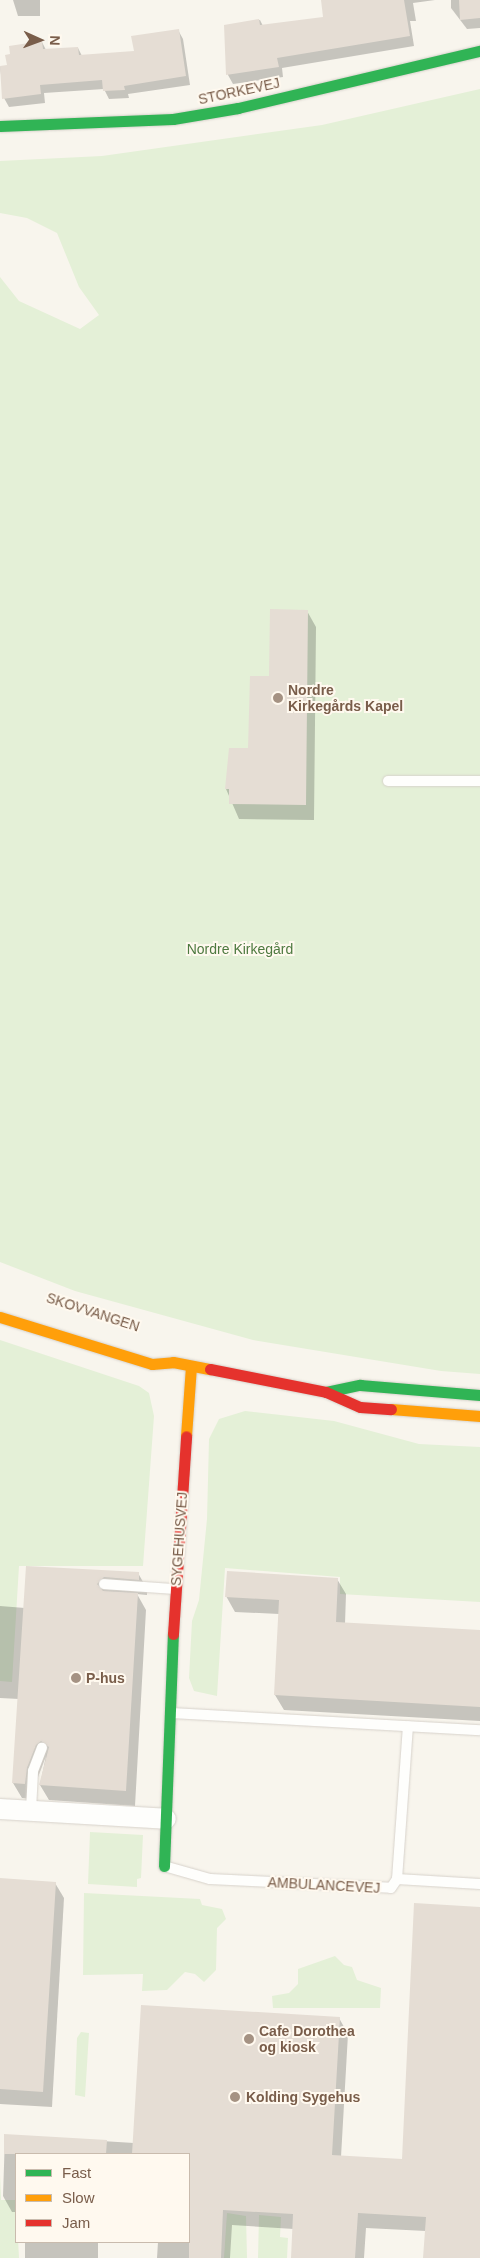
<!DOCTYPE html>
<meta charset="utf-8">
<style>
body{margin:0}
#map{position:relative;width:480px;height:2258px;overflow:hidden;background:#f8f5ed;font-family:Helvetica,sans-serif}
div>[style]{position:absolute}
.green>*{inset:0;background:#e4f0d7}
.shadow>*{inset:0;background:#0003;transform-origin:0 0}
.building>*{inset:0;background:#e5ddd4}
.roads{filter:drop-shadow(0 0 1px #d7d2cb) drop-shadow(0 0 1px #d7d2cb)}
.lane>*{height:10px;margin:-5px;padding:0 5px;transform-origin:5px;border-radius:5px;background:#fefefc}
.street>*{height:20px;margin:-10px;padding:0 10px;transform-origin:10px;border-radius:10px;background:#fefefc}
.fast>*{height:11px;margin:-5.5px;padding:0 5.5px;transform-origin:5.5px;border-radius:5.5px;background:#30b455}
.slow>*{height:11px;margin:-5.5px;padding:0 5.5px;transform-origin:5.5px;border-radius:5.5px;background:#ff9f0a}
.jam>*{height:11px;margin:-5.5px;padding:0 5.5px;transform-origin:5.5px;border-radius:5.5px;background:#e5322d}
.dots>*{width:14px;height:14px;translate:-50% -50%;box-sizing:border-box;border:2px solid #fff9ef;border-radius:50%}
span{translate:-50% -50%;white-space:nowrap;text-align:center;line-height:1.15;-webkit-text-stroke:4px #fff9ef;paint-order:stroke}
.street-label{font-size:14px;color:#795d4a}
.poi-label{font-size:14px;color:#795d4a;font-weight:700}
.left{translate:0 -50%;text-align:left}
.park-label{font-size:14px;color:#4d793f}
.legend{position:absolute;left:15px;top:2153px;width:175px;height:90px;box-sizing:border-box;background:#fff9ef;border:1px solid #c9bbad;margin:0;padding:6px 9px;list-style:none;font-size:15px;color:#795d4a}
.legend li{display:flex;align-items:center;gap:10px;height:25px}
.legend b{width:25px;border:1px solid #c9bbad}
.north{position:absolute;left:15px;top:15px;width:50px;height:50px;-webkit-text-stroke:4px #fff9ef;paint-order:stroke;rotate:92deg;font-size:14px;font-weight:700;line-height:20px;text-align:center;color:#795d4a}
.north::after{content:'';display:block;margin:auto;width:18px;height:22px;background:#795d4a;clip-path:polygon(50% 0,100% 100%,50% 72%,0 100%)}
</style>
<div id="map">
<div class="green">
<div style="clip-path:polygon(480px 89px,480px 1374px,441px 1371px,253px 1340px,75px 1291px,0 1262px,0 277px,19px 301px,80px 329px,99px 315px,79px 287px,57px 233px,27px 218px,0 213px,0 161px,102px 156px,322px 125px)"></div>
<div style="clip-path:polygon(0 1340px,139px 1386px,149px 1393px,154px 1416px,143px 1566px,19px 1566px,12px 1682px,0 1681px)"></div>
<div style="clip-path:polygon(245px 1411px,334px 1421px,419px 1444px,480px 1447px,480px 1602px,340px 1594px,340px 1577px,225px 1568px,217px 1696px,194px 1691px,189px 1678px,192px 1621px,199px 1600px,207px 1519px,209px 1439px,219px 1419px)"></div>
<div style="clip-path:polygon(90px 1832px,143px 1835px,141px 1878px,137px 1879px,137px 1887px,88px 1884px)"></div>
<div style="clip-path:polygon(84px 1893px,200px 1899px,202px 1905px,222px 1909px,226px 1919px,217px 1928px,216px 1970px,204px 1982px,195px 1974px,185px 1972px,167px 1990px,142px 1991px,143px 1974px,83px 1975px)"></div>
<div style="clip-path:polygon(335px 1956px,344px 1965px,352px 1967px,357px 1980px,381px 1988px,380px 2008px,273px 2008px,272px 1996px,289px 1993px,298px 1984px,298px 1969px)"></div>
<div style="clip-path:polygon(81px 2032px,89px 2033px,85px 2097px,75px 2095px,77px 2038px)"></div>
<div style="clip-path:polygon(0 2174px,1px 2200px,16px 2200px,19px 2258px,0 2258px)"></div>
<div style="clip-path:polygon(227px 2213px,246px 2216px,247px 2258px,224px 2258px)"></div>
<div style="clip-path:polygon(259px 2215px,281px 2217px,280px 2237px,288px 2238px,287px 2258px,258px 2258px)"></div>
</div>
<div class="shadow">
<div style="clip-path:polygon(13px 0,40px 0,40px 16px,18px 16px)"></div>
<div style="clip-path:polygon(376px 0,435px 0,413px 3px,416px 21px,410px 21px,414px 46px,282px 68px,283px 77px,233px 84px,228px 75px,225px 26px,260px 20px,263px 26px,336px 17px)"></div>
<div style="clip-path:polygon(451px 0,480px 0,480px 28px,467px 29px,451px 8px)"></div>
<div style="clip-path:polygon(178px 30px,183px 39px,190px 85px,128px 94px,129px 98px,109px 99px,104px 89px,44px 93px,45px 103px,9px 107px,4px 98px,0 67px,8px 66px,42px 42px,46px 50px,78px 48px,82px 56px,135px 52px)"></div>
<div style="clip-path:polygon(307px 611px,316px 627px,314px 820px,239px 819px,226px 789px,230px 749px,250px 750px,270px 677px)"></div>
<div style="clip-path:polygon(27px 1568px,138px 1573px,147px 1589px,147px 1595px,137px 1594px,146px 1610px,135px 1806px,49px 1800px,40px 1785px,46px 1756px,35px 1785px,34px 1799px,22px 1798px,13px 1783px,19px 1699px,0 1698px,0 1606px,25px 1608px)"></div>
<div style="clip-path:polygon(337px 1579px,346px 1594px,345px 1624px,480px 1631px,480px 1721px,284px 1710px,275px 1695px,279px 1614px,235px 1612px,226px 1596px)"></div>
<div style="clip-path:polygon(0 1880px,55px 1883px,64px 1898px,52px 2107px,0 2104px)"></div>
<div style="clip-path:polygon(480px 1908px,480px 2258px,424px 2258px,426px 2231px,366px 2228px,364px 2258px,292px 2258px,294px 2229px,232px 2225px,230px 2258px,157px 2258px,158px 2242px,189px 2242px,189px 2154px,16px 2154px,16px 2212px,12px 2212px,3px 2196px,5px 2135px,134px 2143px,339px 2018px,348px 2034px,341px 2157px,403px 2160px)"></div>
<div style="left:25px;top:2242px;width:73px;height:16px"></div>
</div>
<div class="building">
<div style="clip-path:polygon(321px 0,404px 0,410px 36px,277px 58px,279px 67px,226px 75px,224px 25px,259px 19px,260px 25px,323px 17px)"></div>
<div style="clip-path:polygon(459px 0,480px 0,480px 18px,460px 20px)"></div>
<div style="clip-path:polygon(179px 29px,186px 76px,124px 86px,125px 90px,103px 91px,102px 80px,40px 85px,41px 94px,2px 99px,0 66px,7px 65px,5px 55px,10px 54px,9px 46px,42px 41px,43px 49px,78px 47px,79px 55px,134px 51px,131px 36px)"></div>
<div style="clip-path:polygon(270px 609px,308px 610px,306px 805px,229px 804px,229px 789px,225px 789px,229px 748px,248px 748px,250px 676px,269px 676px)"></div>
<div style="clip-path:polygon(26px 1566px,139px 1572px,139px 1580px,104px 1577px,97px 1584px,103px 1591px,138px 1593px,126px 1791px,39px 1785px,49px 1747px,41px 1741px,36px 1745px,27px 1768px,25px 1784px,12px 1783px)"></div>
<div style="clip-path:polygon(227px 1571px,338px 1578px,336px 1622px,480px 1630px,480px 1707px,274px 1695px,279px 1600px,225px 1597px)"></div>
<div style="clip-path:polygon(0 1878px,56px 1882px,43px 2092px,0 2089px)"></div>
<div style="clip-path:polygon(414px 1903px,480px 1907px,480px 2258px,423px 2258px,426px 2217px,358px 2213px,355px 2258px,291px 2258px,293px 2214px,223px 2210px,221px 2258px,189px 2258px,189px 2154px,132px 2154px,141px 2005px,340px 2017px,332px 2155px,402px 2159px)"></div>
<div style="clip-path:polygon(4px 2134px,107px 2140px,106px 2154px,4px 2154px)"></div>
</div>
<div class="roads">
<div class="lane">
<div style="left:388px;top:781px;width:92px"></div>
<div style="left:104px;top:1584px;width:70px;rotate:4.1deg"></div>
<div style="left:172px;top:1713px;width:308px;rotate:3.2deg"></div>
<div style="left:31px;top:1810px;width:39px;rotate:-87deg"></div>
<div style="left:33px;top:1771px;width:25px;rotate:-69deg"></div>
<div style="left:164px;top:1866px;width:48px;rotate:15.8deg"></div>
<div style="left:210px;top:1879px;width:181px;rotate:2.8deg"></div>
<div style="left:391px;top:1888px;width:11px;rotate:-56deg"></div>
<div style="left:397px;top:1879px;width:83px;rotate:3.4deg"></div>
<div style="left:397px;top:1879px;width:153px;rotate:-85.9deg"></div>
</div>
<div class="street">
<div style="left:0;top:1809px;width:166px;rotate:3.4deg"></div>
</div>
<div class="fast">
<div style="left:0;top:126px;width:173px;rotate:-2.3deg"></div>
<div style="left:173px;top:119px;width:66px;rotate:-9.6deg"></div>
<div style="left:238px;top:108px;width:249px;rotate:-13.3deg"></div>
<div style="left:326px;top:1392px;width:35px;rotate:-12deg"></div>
<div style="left:360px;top:1385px;width:120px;rotate:4.8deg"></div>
<div style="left:164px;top:1866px;width:232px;rotate:-87.8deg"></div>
</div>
<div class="slow">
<div style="left:0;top:1317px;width:159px;rotate:17.2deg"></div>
<div style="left:152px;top:1364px;width:21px;rotate:-5deg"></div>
<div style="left:173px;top:1362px;width:38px;rotate:11deg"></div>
<div style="left:391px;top:1409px;width:89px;rotate:4.5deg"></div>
<div style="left:186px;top:1436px;width:69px;rotate:-85.9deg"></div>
</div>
<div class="jam">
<div style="left:210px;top:1369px;width:118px;rotate:11.2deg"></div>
<div style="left:326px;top:1392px;width:37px;rotate:24deg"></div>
<div style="left:360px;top:1407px;width:31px;rotate:4deg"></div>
<div style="left:173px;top:1634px;width:198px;rotate:-86.2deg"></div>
</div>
</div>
<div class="dots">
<div style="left:278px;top:698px;background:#a59283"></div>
<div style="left:76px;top:1678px;background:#a59283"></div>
<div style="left:249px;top:2039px;background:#a59283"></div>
<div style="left:235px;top:2097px;background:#a59283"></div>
</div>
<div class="street-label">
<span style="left:239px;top:91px;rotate:-12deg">STORKEVEJ</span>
<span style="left:93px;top:1312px;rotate:18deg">SKOVVANGEN</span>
<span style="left:179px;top:1539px;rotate:-86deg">SYGEHUSVEJ</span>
<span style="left:324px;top:1885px;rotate:3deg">AMBULANCEVEJ</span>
</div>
<div class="poi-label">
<span class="left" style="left:288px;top:698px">Nordre<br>Kirkegårds Kapel</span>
<span class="left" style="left:86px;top:1678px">P-hus</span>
<span class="left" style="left:259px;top:2039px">Cafe Dorothea<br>og kiosk</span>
<span class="left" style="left:246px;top:2097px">Kolding Sygehus</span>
</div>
<div class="park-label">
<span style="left:240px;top:949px">Nordre Kirkegård</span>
</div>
<ul class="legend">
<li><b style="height:6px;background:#30b455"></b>Fast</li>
<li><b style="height:6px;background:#ff9f0a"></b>Slow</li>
<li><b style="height:6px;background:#e5322d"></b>Jam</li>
</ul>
<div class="north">N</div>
</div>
